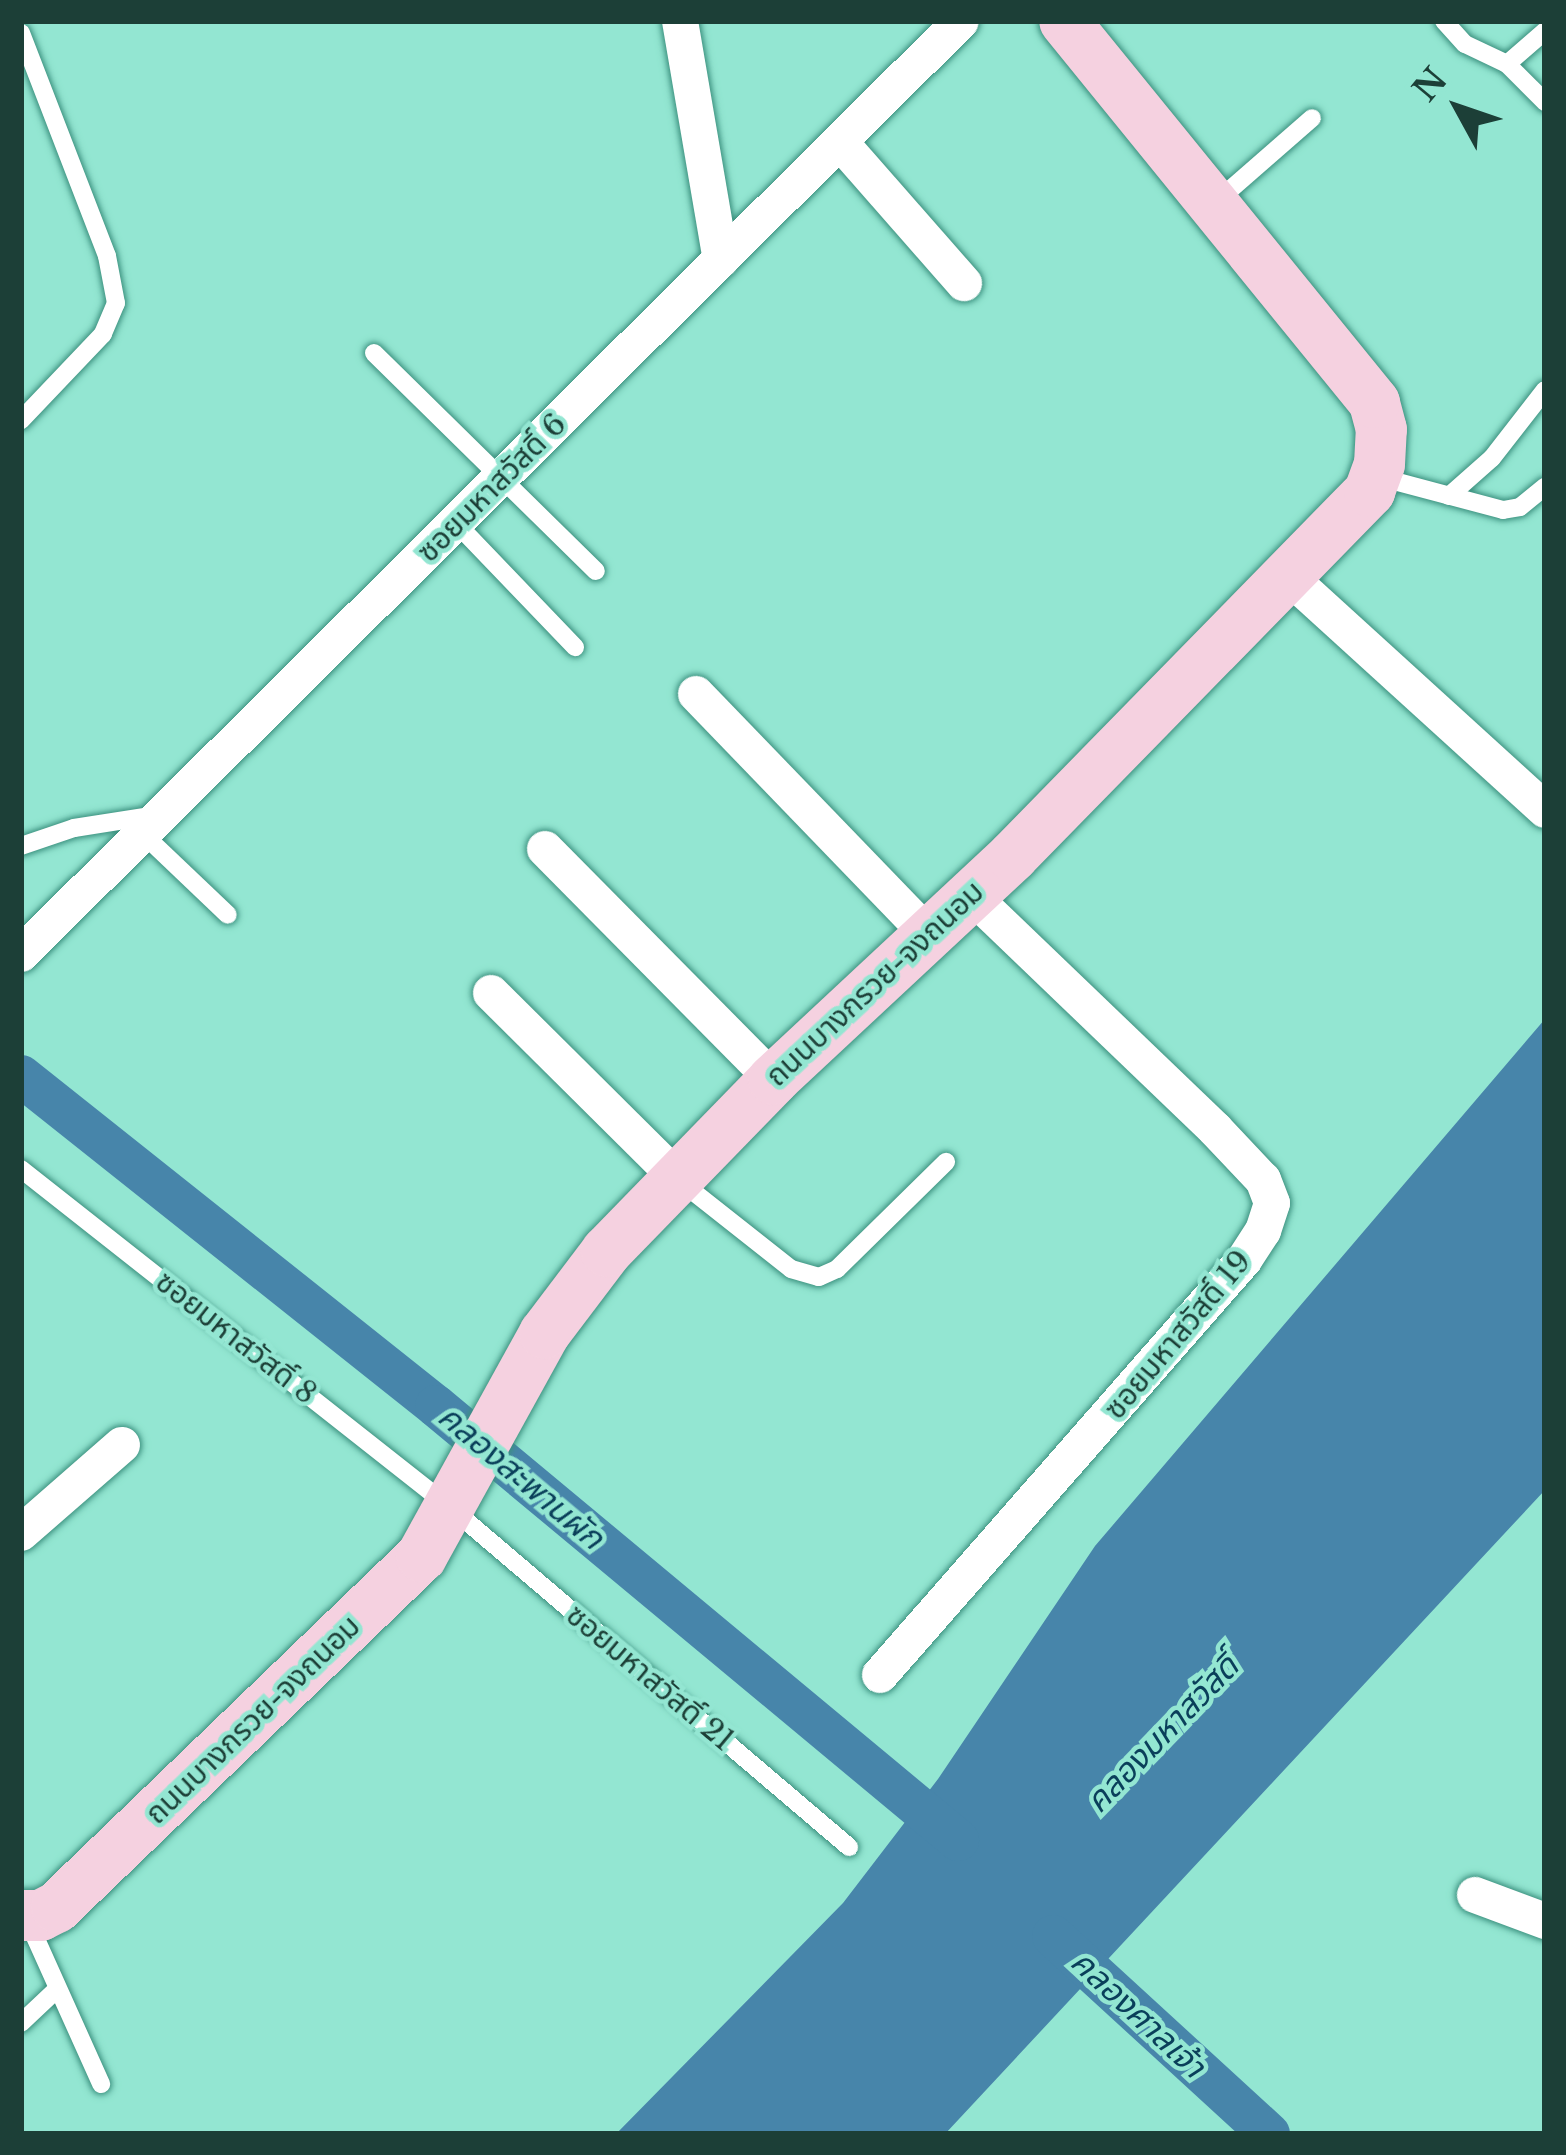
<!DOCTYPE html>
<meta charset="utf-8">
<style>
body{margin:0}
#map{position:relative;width:1566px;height:2155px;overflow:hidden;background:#93e6d2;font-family:"Libre Baskerville","Noto Sans Thai",serif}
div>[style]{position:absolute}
.water>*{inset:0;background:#4785aa}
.canal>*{height:42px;margin:-21px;padding:0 21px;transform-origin:21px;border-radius:21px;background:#4785aa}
.roads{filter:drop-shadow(0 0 3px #3b907e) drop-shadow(0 0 3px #3b907e)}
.lane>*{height:18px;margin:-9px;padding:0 9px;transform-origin:9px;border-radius:9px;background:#fff}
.street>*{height:36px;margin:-18px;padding:0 18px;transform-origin:18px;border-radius:18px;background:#fff}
.secondary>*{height:51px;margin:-25.5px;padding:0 25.5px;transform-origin:25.5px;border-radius:25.5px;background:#f5d1e0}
span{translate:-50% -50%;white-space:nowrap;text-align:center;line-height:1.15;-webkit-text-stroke:9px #93e6d2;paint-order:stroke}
.street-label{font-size:30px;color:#1c3f37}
.water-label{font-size:33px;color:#0a3f5a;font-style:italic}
.frame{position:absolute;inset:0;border:24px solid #1c3f37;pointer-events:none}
.north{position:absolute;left:1398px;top:48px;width:120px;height:120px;-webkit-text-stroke:9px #93e6d2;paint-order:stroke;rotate:310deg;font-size:33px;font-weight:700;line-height:48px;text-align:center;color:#1c3f37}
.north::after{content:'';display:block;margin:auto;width:42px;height:54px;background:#1c3f37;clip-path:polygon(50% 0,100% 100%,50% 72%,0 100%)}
</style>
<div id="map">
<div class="water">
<div style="clip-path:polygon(1545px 1019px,1545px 1490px,945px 2134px,616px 2134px,843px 1903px,938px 1779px,1095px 1546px)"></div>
</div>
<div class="canal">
<div style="left:21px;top:1076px;width:530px;rotate:38.49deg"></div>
<div style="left:436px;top:1406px;width:679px;rotate:39.74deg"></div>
<div style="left:1053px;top:1936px;width:293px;rotate:42.5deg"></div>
</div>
<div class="roads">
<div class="lane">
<div style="left:1444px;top:21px;width:31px;rotate:48deg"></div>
<div style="left:1465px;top:44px;width:47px;rotate:25.5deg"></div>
<div style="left:1507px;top:64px;width:50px;rotate:-41deg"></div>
<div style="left:21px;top:33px;width:239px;rotate:68.9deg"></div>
<div style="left:107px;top:256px;width:48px;rotate:79.2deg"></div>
<div style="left:116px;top:303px;width:34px;rotate:113deg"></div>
<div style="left:103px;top:334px;width:119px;rotate:133.6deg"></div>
<div style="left:1507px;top:64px;width:54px;rotate:45deg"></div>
<div style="left:1217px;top:201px;width:126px;rotate:-41.1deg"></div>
<div style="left:374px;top:353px;width:311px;rotate:44.5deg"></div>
<div style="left:1379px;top:477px;width:128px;rotate:14.9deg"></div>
<div style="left:1503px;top:510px;width:17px;rotate:-10deg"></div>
<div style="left:1520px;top:507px;width:32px;rotate:-39deg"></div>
<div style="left:1449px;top:496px;width:57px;rotate:-41.5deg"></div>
<div style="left:1492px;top:458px;width:86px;rotate:-52.1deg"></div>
<div style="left:456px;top:523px;width:172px;rotate:46.2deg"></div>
<div style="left:143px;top:834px;width:117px;rotate:43.6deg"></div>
<div style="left:21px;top:846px;width:56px;rotate:-18.8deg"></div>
<div style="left:74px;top:828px;width:78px;rotate:-8.9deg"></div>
<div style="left:21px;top:1169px;width:548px;rotate:38.25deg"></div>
<div style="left:451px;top:1508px;width:523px;rotate:40.42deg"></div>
<div style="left:681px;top:1182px;width:140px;rotate:38.3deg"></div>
<div style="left:791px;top:1269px;width:29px;rotate:16deg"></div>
<div style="left:819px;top:1277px;width:20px;rotate:-24deg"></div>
<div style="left:837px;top:1269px;width:153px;rotate:-44.5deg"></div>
<div style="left:27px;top:1919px;width:181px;rotate:65.8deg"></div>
<div style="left:21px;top:2023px;width:47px;rotate:-43.3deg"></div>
</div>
<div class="street">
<div style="left:680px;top:21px;width:242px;rotate:80.3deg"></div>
<div style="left:840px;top:142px;width:188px;rotate:48.7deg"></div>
<div style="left:1287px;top:575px;width:349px;rotate:42.3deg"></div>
<div style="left:696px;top:694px;width:335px;rotate:46deg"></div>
<div style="left:545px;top:849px;width:324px;rotate:45.3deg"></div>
<div style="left:21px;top:954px;width:1324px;rotate:-44.79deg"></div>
<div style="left:491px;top:993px;width:262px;rotate:44.8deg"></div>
<div style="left:21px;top:1533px;width:134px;rotate:-41.1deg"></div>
<div style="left:880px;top:1675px;width:552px;rotate:-48.75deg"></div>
<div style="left:1244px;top:1260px;width:35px;rotate:-57deg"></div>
<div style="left:1263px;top:1231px;width:29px;rotate:-72deg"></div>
<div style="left:1272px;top:1203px;width:25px;rotate:-111deg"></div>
<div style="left:1263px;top:1180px;width:70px;rotate:-133.3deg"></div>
<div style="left:1215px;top:1129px;width:338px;rotate:-136.2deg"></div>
<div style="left:1475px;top:1895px;width:75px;rotate:20.4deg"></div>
</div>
<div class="secondary">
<div style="left:21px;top:1915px;width:19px"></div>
<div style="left:40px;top:1915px;width:18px;rotate:-27deg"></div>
<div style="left:56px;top:1907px;width:506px;rotate:-43.88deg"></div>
<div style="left:421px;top:1556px;width:255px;rotate:-61.1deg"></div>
<div style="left:544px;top:1333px;width:103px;rotate:-52.9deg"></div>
<div style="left:606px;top:1251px;width:240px;rotate:-45.8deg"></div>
<div style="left:773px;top:1079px;width:327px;rotate:-43deg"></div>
<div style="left:1012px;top:856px;width:511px;rotate:-45.63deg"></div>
<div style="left:1369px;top:491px;width:29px;rotate:-70deg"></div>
<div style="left:1379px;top:464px;width:35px;rotate:-87deg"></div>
<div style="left:1381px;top:429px;width:28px;rotate:-105deg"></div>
<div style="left:1374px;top:402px;width:491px;rotate:-129.1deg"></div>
</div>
</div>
<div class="street-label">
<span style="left:492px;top:488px;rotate:-45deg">ซอยมหาสวัสดิ์ 6</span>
<span style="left:875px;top:984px;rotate:-43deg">ถนนบางกรวย-จงถนอม</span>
<span style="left:1178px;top:1335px;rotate:-50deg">ซอยมหาสวัสดิ์ 19</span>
<span style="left:236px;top:1338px;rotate:38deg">ซอยมหาสวัสดิ์ 8</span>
<span style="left:650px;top:1678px;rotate:40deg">ซอยมหาสวัสดิ์ 21</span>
<span style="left:253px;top:1720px;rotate:-44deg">ถนนบางกรวย-จงถนอม</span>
</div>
<div class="water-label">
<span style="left:521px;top:1477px;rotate:40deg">คลองสะพานผัก</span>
<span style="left:1162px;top:1734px;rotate:-46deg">คลองมหาสวัสดิ์</span>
<span style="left:1138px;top:2014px;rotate:43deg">คลองศาลเจ้า</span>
</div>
<div class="frame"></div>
<div class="north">N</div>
</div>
